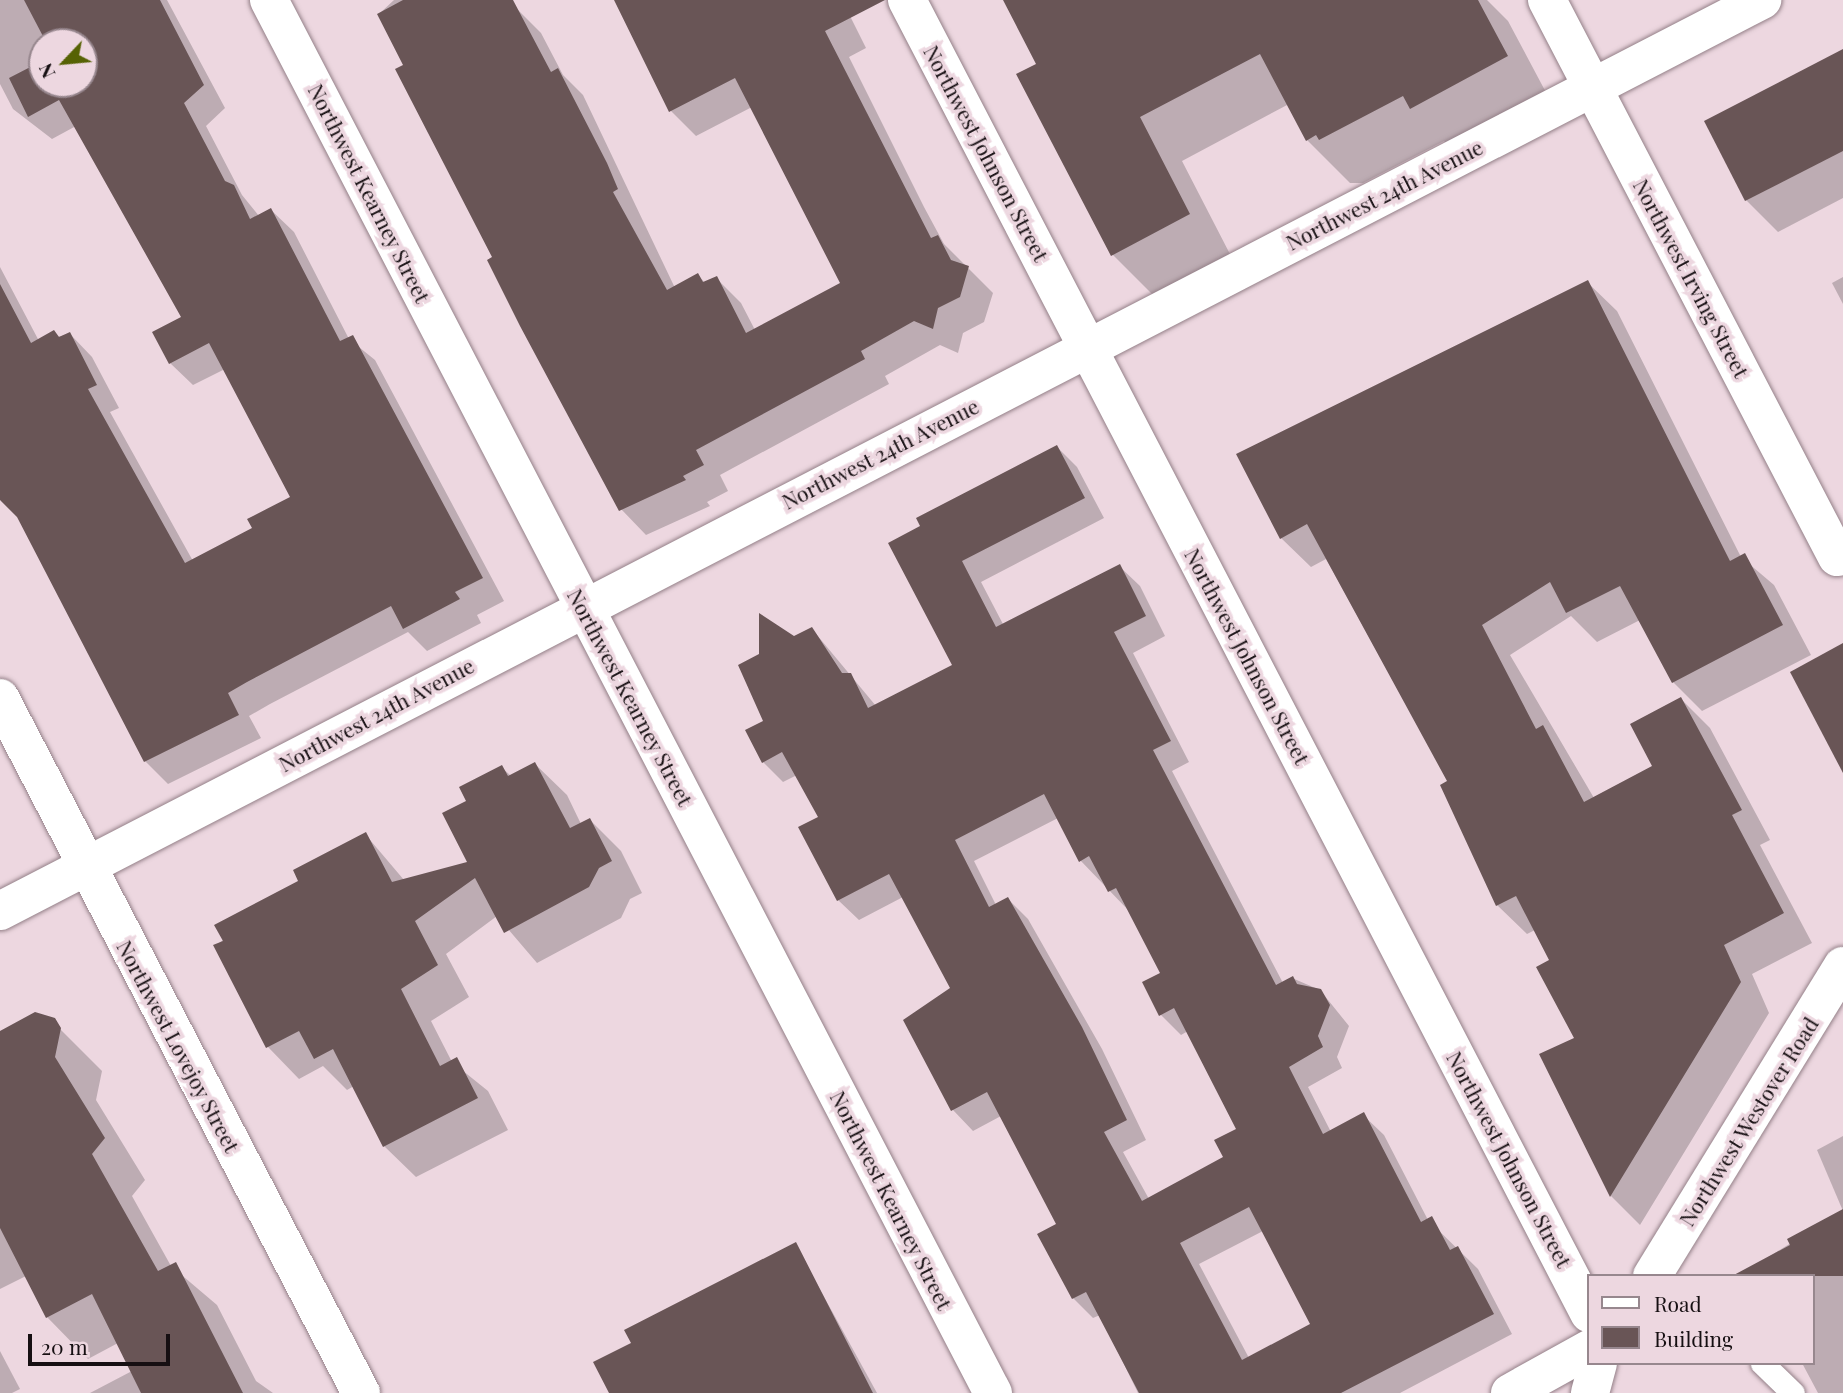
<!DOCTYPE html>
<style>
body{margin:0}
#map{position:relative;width:1843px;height:1393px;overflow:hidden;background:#edd7e0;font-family:"Playfair Display",serif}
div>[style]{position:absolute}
.shadow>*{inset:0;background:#0003}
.building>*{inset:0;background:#695556}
.roads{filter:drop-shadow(0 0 2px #948088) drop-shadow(0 0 2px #948088)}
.lane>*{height:23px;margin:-11.5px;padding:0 11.5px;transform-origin:11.5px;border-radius:11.5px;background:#fff}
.street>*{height:38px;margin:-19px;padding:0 19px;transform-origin:19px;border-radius:19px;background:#fff}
.secondary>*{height:38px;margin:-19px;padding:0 19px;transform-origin:19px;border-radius:19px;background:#fff}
span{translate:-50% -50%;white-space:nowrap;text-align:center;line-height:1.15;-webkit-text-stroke:7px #edd7e0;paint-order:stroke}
.street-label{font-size:21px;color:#160f12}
.legend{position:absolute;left:1587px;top:1274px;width:228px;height:91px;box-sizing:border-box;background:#edd7e0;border:2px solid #97878e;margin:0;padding:9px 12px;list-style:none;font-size:21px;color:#160f12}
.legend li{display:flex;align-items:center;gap:14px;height:35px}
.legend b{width:35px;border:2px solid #97878e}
.north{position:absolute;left:28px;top:28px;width:70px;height:70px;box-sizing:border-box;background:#edd7e0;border:2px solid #97878e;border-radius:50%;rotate:244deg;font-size:19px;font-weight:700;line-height:28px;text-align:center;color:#160f12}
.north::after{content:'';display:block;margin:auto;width:24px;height:32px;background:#566204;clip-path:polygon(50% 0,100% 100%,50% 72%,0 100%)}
.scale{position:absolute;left:28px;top:1334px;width:142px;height:32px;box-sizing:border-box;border:4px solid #160f12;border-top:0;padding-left:9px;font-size:21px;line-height:24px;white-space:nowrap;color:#160f12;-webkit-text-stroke:5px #edd7e0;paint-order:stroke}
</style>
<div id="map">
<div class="shadow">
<div style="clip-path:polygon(evenodd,0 0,167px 0,225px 108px,206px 126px,242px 195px,259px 216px,271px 210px,294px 232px,349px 339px,375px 360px,504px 601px,477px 615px,481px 623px,427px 651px,408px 632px,270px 704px,249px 716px,261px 738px,168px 784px,145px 761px,0 479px,0 267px,39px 341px,70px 334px,92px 357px,119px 408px,110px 412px,193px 561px,254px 529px,292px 498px,225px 369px,193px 385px,170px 363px,184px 318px,76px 126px,52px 139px,13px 109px,0 84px,0 0,42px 42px,84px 42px,84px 84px,42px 84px,42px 42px)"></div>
<div style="clip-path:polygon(394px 0,508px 0,541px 33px,563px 75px,583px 95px,675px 288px,698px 275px,705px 283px,716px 278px,741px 303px,755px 330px,842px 283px,752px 107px,696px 136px,671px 111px,616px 0,842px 0,866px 48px,849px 57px,924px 207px,944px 244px,993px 293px,984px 322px,963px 333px,958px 353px,940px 345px,885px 376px,889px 384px,720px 475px,728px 491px,707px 502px,710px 506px,646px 535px,621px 509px,379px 14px)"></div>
<div style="clip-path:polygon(1004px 0,1487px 0,1508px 21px,1550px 100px,1454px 151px,1444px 141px,1363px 183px,1350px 183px,1307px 140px,1289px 104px,1182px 161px,1232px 258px,1156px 298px,1113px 255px,1038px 65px)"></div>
<div style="clip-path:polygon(1843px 51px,1843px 198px,1778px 232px,1746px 200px)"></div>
<div style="clip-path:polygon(1843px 277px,1843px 304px,1832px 283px)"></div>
<div style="clip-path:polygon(1587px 282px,1617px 311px,1741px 557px,1774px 585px,1811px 655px,1702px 711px,1673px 682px,1640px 620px,1597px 642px,1571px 616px,1510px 655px,1594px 798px,1654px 767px,1681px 699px,1710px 728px,1770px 840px,1760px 845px,1812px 943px,1752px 974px,1769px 1013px,1640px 1225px,1611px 1196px,1542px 1055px,1576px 1039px,1551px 961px,1535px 930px,1527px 934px,1497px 905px,1449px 782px,1326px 559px,1311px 567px,1281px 538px)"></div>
<div style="clip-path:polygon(evenodd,1057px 447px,1077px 467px,1104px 518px,981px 582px,1004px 626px,1119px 566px,1140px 586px,1165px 636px,1133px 653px,1189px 762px,1172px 771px,1283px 983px,1292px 978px,1320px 990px,1349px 1026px,1337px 1057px,1342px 1068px,1308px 1087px,1331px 1132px,1363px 1115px,1384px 1135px,1428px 1220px,1478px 1269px,1512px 1334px,1400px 1393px,1138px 1393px,1100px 1315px,1093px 1318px,1073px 1298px,1059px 1225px,1001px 1116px,973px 1131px,953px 1110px,905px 1021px,952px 989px,903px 897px,859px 920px,838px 900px,821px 818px,797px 775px,783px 782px,763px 762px,765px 722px,794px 638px,812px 629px,876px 706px,954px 666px,891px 544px,1057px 447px,1058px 818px,1080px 860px,1130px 912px,1162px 974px,1161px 1015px,1181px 1035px,1188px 1031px,1238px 1130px,1225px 1158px,1149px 1199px,1123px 1152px,1146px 1140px,1102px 1049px,1028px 919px,1008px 899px,996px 905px,974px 861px,1058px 818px,1057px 447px,1263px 1231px,1312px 1325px,1249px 1358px,1199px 1264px,1263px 1231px)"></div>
<div style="clip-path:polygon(535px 764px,567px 795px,581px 824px,590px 820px,621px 851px,642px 893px,630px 899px,621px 918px,537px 963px,497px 916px,446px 954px,469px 997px,431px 1021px,452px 1062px,488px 1091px,508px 1130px,416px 1177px,384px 1146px,354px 1086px,347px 1090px,323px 1066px,299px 1079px,268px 1047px,215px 946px,365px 834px,404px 880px,470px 863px,469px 801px,501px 767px,511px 776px)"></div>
<div style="clip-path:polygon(60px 1029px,102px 1071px,96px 1100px,145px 1180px,132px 1196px,171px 1266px,217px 1305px,256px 1381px,273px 1393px,90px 1393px,132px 1371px,118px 1343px,88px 1359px,47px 1317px,26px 1276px,0 1289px,0 1034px)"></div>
<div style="clip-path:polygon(1843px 1136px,1843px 1211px,1817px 1150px)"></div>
<div style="clip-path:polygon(1843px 1211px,1843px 1393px,1818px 1393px,1802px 1363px,1813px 1363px,1813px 1276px,1752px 1267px)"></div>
<div style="clip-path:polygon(795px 1244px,877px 1393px,611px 1393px,633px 1344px)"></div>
<div style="clip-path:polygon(0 1351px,20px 1389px,12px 1393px,0 1393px)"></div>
</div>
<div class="building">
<div style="clip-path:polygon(24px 0,160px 0,204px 85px,184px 103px,225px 181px,234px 185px,250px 219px,271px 208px,340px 341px,353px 335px,483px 578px,455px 592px,460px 599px,403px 629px,391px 606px,247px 682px,228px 693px,239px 715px,144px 762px,17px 517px,0 500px,0 284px,31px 343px,54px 330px,59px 337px,70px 332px,97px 385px,88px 389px,185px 563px,252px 528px,247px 519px,290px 497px,209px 343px,169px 364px,152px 332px,181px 317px,59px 100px,28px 117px,9px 78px,42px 61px,42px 84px,84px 84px,84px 42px,46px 42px)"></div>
<div style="clip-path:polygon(403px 0,513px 0,551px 72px,558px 68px,607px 163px,618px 189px,613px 192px,667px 290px,698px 273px,703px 282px,717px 276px,746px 333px,840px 283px,735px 78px,669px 112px,614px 0,885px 0,825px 31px,931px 238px,938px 235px,951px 260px,969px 266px,960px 297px,938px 308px,933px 329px,914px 321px,861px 351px,865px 359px,696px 450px,704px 465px,683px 476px,686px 480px,619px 511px,520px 326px,487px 260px,492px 257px,395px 69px,403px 65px,377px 14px)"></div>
<div style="clip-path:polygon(1003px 0,1478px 0,1508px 56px,1410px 109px,1403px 96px,1319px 140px,1316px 135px,1306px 141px,1260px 54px,1140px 117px,1190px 214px,1111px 256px,1016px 74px,1036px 64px)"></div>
<div style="clip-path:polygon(1843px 49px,1843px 151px,1745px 201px,1704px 121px)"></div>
<div style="clip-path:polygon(1588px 280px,1730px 561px,1745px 553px,1783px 625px,1672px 683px,1620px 586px,1566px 613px,1550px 582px,1482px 625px,1536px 729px,1543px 725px,1584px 802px,1652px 766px,1630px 724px,1681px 697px,1742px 810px,1732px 815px,1784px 913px,1724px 945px,1741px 982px,1610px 1197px,1539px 1054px,1574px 1038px,1536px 967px,1549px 960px,1516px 896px,1496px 906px,1440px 785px,1447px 781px,1307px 524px,1280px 539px,1236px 454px)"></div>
<div style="clip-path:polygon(evenodd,1057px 445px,1085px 498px,962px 561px,996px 627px,1120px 564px,1146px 616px,1114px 632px,1171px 741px,1153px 750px,1276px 985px,1293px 976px,1297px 984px,1321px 989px,1330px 1005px,1318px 1036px,1323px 1047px,1289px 1067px,1323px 1134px,1364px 1112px,1421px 1222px,1432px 1216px,1450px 1250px,1458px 1246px,1494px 1314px,1341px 1393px,1139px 1393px,1086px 1292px,1072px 1299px,1037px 1234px,1056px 1224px,987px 1092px,951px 1111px,903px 1020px,950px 988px,889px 874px,837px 901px,798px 827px,818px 817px,782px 752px,762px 763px,745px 730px,763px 721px,738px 665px,759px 654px,759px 613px,794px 636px,812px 627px,842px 673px,851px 673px,868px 708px,952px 665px,888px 543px,920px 526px,916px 518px,1057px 445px,1044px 794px,1079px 862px,1089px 856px,1108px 892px,1116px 888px,1160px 973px,1142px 982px,1159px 1016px,1174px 1008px,1236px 1129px,1214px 1140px,1223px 1157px,1142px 1201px,1104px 1132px,1127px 1120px,1082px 1027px,1008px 897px,989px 907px,955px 840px,1044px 794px,1057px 445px,1249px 1207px,1310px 1324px,1242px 1360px,1180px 1243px,1249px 1207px)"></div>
<div style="clip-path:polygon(1843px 643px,1843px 773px,1790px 672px)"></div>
<div style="clip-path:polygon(535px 762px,570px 828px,590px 818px,612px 861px,599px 868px,589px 887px,504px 933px,475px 878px,415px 921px,438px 965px,401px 989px,440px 1066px,457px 1057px,478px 1098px,383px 1147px,333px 1049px,314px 1059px,299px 1031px,266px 1048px,213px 945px,223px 941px,214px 925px,298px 881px,293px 870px,366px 832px,392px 882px,467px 862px,442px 813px,466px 801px,459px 787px,502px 765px,508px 776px)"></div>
<div style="clip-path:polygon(35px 1012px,55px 1018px,61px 1028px,55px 1057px,105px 1138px,92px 1154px,158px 1271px,176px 1262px,243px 1393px,141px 1393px,92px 1294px,46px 1318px,0 1228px,0 1031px)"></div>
<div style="clip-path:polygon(1843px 1209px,1843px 1276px,1732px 1276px,1790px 1245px,1787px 1239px)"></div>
<div style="clip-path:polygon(796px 1242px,873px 1393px,609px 1393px,593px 1362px,631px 1343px,624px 1330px)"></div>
</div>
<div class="roads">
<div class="lane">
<div style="left:1762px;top:1363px;width:43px;rotate:44.1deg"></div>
</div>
<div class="street">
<div style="left:269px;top:0;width:1570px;rotate:62.54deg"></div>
<div style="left:907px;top:0;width:1480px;rotate:62.55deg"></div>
<div style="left:1547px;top:0;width:628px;rotate:62.5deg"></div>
<div style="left:0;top:911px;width:1984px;rotate:-27.34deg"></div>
<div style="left:1590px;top:1393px;width:31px;rotate:-75deg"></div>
</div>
<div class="secondary">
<div style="left:0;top:698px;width:783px;rotate:62.55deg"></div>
<div style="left:1652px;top:1276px;width:364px;rotate:-58.4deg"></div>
<div style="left:1510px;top:1393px;width:90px;rotate:-29.1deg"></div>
</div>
</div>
<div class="street-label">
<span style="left:987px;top:153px;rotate:62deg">Northwest Johnson Street</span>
<span style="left:370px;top:193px;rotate:63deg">Northwest Kearney Street</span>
<span style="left:1384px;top:194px;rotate:-27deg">Northwest 24th Avenue</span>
<span style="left:1692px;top:278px;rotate:62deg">Northwest Irving Street</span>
<span style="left:880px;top:453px;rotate:-27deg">Northwest 24th Avenue</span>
<span style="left:1248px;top:656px;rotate:62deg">Northwest Johnson Street</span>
<span style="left:631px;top:697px;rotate:62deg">Northwest Kearney Street</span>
<span style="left:376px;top:714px;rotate:-28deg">Northwest 24th Avenue</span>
<span style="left:179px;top:1046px;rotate:62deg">Northwest Lovejoy Street</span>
<span style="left:1748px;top:1121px;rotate:-58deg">Northwest Westover Road</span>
<span style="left:1510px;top:1159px;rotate:62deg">Northwest Johnson Street</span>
<span style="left:892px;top:1200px;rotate:63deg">Northwest Kearney Street</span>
</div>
<ul class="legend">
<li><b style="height:9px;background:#fff"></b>Road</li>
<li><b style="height:19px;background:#695556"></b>Building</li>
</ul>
<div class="north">N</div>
<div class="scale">20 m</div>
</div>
